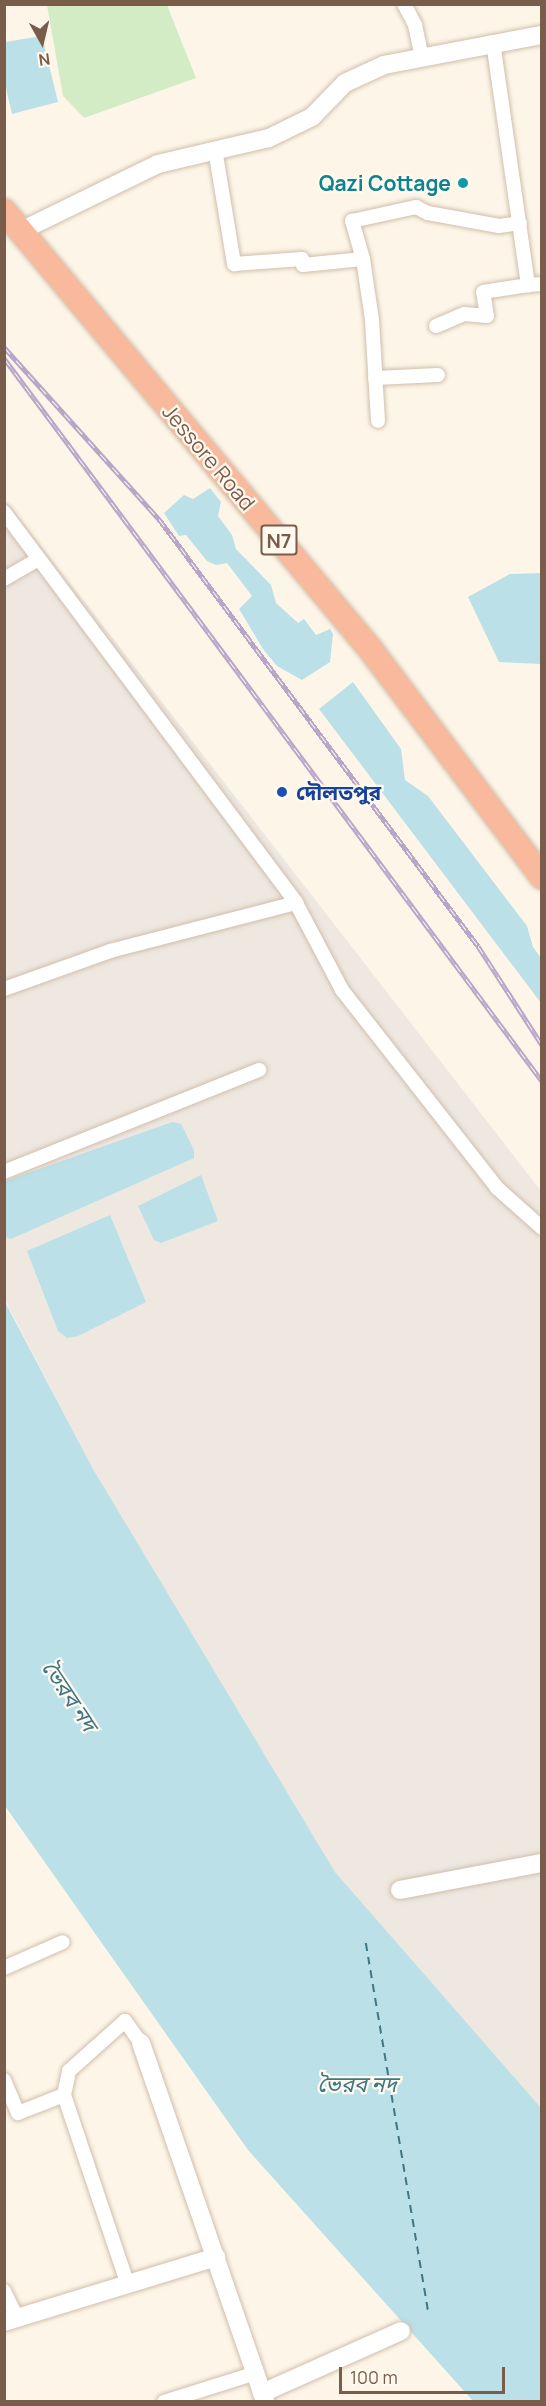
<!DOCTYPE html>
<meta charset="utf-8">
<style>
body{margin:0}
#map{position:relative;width:546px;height:2406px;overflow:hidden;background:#fdf6e8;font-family:Manrope,"Noto Sans Bengali",sans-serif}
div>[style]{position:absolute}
.industrial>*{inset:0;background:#eee8e1}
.green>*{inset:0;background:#d3ecc5}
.water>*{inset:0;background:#bbe0e8}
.ferry>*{height:1.5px;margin-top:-0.75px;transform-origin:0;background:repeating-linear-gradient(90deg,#3f7786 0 8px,transparent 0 14px)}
.roads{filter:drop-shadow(0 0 2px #d0beac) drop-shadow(0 0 2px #d0beac)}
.street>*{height:14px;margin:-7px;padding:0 7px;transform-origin:7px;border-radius:7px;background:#fff}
.secondary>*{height:18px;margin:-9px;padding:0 9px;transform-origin:9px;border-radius:9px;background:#fff}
.highway>*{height:24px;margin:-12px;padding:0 12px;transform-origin:12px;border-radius:12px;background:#f9b99d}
.rail>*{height:5px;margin-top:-2.5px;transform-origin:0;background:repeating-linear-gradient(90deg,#fff9ef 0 9px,#b9a5c8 0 18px);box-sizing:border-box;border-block:2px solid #b9a5c8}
.dots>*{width:16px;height:16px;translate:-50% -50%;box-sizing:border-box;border:3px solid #fff9ef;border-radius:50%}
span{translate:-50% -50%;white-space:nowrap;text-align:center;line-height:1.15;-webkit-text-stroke:4.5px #fff9ef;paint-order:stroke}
.shield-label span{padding:2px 4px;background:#fff9ef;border:2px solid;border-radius:4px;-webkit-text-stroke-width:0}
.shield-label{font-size:20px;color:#795d4a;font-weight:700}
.culture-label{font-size:21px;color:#0d838f;font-weight:700}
.right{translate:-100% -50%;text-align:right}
.street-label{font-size:21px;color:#795d4a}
.transit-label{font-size:21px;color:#164399;font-weight:700}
.left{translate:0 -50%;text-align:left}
.water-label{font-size:22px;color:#3f7786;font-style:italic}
.frame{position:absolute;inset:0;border:6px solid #795d4a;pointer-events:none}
.north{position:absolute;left:12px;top:12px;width:60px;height:60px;-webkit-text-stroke:4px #fff9ef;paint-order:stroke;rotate:172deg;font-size:16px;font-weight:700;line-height:24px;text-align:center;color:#795d4a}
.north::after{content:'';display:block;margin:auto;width:21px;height:27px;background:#795d4a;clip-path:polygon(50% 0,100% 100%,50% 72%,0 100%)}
.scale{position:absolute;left:339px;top:2367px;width:166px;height:27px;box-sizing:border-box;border:3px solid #795d4a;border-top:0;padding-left:8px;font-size:18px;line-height:21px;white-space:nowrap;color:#795d4a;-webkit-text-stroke:4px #fff9ef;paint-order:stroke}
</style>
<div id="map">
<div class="industrial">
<div style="clip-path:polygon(4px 498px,541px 1191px,541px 2112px,335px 1872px,93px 1469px,5px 1300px)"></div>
</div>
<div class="green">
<div style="clip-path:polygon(47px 5px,167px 5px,196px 78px,84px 118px,63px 96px)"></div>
</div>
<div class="water">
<div style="clip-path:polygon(42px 36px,58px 102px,12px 114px,5px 84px,5px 42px)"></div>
<div style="clip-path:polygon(210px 488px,221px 502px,218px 516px,232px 535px,236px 549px,271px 585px,276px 603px,298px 623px,304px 619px,316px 635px,330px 629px,333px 634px,330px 662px,302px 680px,277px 666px,263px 649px,239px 609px,252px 596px,227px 563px,216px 565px,207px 561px,186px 535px,179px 536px,164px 513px,184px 495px,193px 499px)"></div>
<div style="clip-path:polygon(541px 573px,541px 664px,499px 662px,468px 597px,510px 574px)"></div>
<div style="clip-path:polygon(353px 682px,401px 749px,405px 780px,428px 796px,527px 926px,533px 947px,541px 958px,541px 1003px,319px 709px)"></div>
<div style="clip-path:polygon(172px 1122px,181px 1124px,194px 1150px,194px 1158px,11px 1239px,5px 1237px,5px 1181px)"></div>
<div style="clip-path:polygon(201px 1175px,218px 1221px,161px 1243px,154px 1240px,138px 1206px)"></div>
<div style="clip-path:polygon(110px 1215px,146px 1302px,78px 1336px,67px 1338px,58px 1331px,27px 1251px)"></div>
<div style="clip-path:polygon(4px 1300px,93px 1469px,335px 1872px,541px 2108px,541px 2401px,473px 2401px,248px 2150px,5px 1806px)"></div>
</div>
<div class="ferry">
<div style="left:366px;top:1943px;width:377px;rotate:80.4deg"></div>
</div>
<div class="roads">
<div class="street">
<div style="left:404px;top:4px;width:24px;rotate:62deg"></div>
<div style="left:415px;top:25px;width:33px;rotate:78deg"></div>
<div style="left:493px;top:42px;width:246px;rotate:81.8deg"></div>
<div style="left:528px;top:285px;width:14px;rotate:-4deg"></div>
<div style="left:215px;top:149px;width:117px;rotate:80.6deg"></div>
<div style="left:234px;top:264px;width:68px;rotate:-4.2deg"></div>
<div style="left:302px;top:259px;width:6px;rotate:81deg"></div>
<div style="left:303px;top:265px;width:60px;rotate:-5.7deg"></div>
<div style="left:363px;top:259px;width:62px;rotate:81.6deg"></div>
<div style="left:372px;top:320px;width:101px;rotate:86.6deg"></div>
<div style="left:363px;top:259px;width:40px;rotate:-106deg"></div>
<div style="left:352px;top:221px;width:66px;rotate:-12.3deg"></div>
<div style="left:416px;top:207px;width:13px;rotate:27deg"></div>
<div style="left:428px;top:213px;width:72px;rotate:10.4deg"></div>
<div style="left:499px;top:226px;width:21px;rotate:-8deg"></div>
<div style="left:436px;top:326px;width:30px;rotate:-23deg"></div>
<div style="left:464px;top:314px;width:23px;rotate:5deg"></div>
<div style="left:487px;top:316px;width:24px;rotate:-99deg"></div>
<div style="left:483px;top:292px;width:46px;rotate:-8.8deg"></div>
<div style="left:375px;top:378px;width:63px;rotate:-2.7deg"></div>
<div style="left:4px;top:512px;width:488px;rotate:53.2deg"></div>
<div style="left:296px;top:903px;width:98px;rotate:62.1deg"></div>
<div style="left:342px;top:990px;width:251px;rotate:51.9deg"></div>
<div style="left:497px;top:1188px;width:60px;rotate:41.6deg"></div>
<div style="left:4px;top:579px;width:39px;rotate:-30deg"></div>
<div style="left:4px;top:989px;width:113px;rotate:-19.7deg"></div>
<div style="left:110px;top:951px;width:192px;rotate:-14.5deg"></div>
<div style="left:4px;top:1172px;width:275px;rotate:-21.8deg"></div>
<div style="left:4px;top:1968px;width:64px;rotate:-23.8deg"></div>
<div style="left:4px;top:2080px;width:36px;rotate:67deg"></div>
<div style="left:18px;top:2113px;width:49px;rotate:-21.4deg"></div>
<div style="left:64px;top:2095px;width:200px;rotate:71.4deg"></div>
<div style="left:64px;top:2095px;width:25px;rotate:-78deg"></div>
<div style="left:69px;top:2071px;width:75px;rotate:-41.8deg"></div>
<div style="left:125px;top:2021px;width:27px;rotate:54deg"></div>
<div style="left:4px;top:2291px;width:30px;rotate:64deg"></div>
<div style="left:164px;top:2402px;width:96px;rotate:-17.5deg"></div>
</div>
<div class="secondary">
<div style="left:31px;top:226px;width:141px;rotate:-26deg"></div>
<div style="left:158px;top:164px;width:114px;rotate:-13.2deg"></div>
<div style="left:269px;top:138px;width:48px;rotate:-26deg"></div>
<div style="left:312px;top:117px;width:47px;rotate:-45.9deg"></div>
<div style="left:345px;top:83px;width:43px;rotate:-24.8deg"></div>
<div style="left:384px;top:65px;width:161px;rotate:-10.8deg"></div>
<div style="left:400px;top:1890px;width:145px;rotate:-10.8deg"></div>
<div style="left:141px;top:2043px;width:380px;rotate:70.9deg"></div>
<div style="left:4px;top:2322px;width:222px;rotate:-17deg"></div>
<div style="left:262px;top:2393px;width:152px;rotate:-24deg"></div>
</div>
<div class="highway">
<div style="left:4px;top:211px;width:572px;rotate:50.1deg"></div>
<div style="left:371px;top:650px;width:284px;rotate:53deg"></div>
</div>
</div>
<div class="rail">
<div style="left:4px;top:347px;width:232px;rotate:48deg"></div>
<div style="left:159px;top:519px;width:533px;rotate:53.24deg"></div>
<div style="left:478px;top:946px;width:118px;rotate:57.1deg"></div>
<div style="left:4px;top:358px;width:901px;rotate:53.35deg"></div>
</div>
<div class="dots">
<div style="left:463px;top:183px;background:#0f9aa8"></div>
<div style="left:282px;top:792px;background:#1a4fb4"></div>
</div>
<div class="shield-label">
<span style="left:279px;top:540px">N7</span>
</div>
<div class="culture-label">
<span class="right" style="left:451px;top:183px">Qazi Cottage</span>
</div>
<div class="street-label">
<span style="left:209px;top:457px;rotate:50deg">Jessore Road</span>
</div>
<div class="transit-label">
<span class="left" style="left:296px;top:792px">দৌলতপুর</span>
</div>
<div class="water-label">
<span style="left:69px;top:1696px;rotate:56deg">ভৈরব নদ</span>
<span style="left:357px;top:2085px">ভৈরব নদ</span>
</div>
<div class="frame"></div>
<div class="north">N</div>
<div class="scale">100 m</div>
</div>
